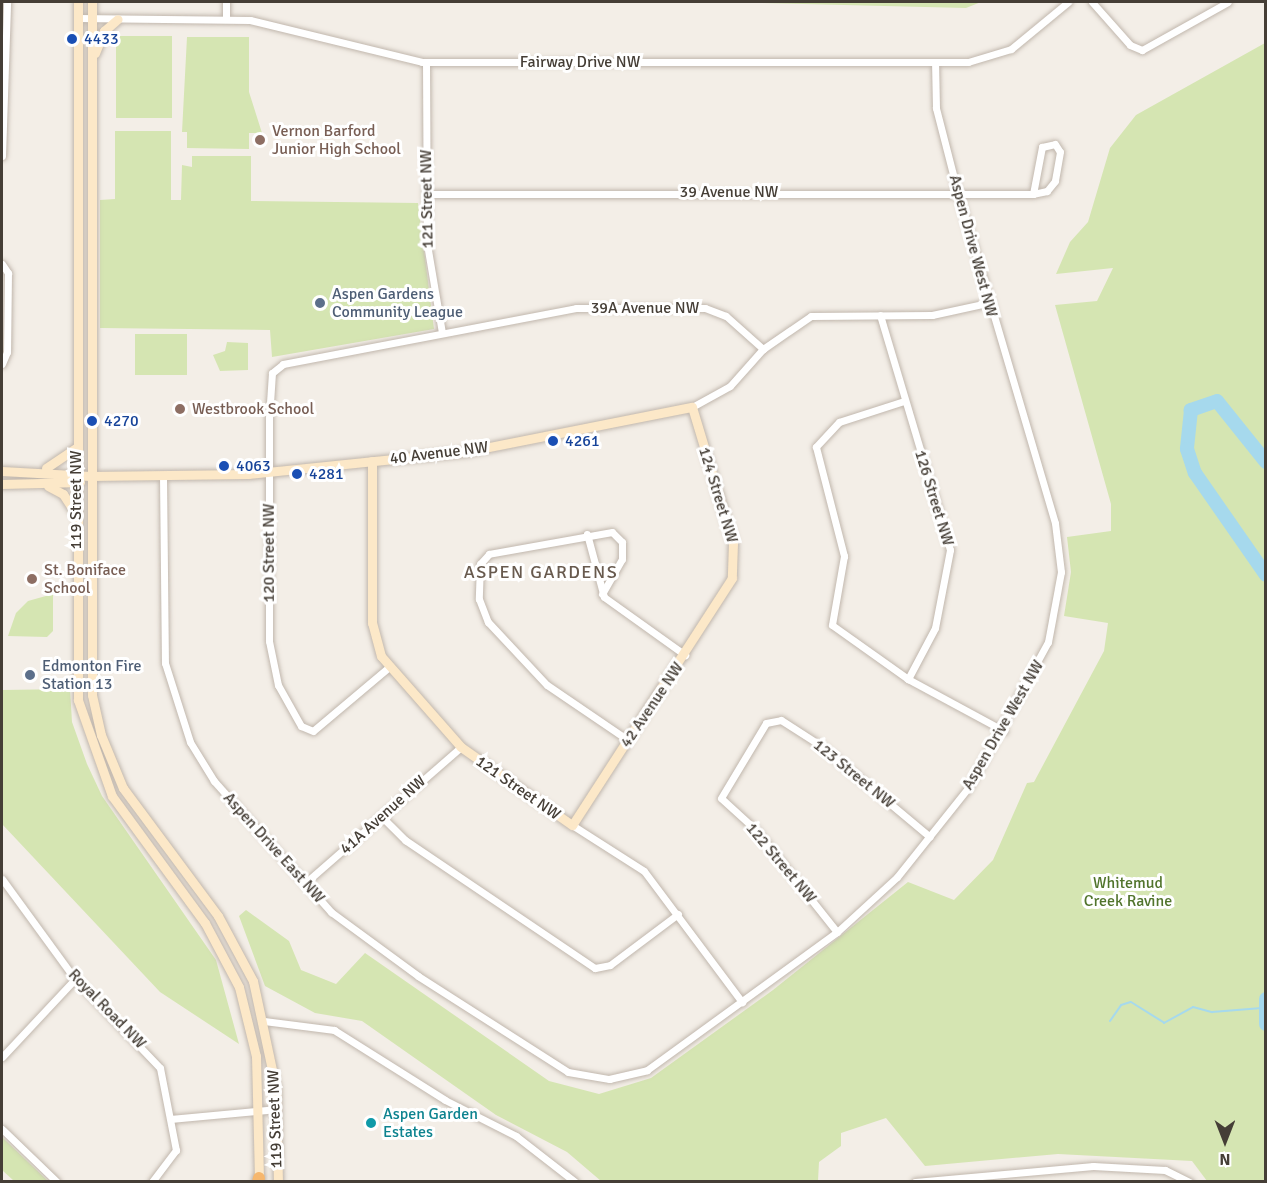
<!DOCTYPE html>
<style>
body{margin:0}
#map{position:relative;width:1267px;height:1183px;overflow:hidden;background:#f3eee7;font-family:Signika,sans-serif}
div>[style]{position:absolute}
.green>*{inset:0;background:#d5e5b2;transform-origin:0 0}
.stream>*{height:2px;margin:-1px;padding:0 1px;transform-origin:1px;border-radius:1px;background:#a6d9ed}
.river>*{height:14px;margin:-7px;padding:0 7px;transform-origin:7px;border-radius:7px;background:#a6d9ed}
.roads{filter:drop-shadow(0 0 2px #c1b7ad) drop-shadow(0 0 2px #c1b7ad)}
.street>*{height:7px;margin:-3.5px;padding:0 3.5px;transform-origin:3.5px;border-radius:3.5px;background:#fff}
.secondary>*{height:9px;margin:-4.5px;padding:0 4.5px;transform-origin:4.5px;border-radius:4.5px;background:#fce8c8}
.highway>*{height:12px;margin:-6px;padding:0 6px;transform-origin:6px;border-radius:6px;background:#f6b76e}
.dots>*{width:16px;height:16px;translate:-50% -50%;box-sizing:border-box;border:3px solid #fff;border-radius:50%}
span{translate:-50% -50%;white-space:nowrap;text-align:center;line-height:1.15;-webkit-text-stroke:6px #fff;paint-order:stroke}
.transit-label{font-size:16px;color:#164399}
.left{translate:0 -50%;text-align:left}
.street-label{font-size:16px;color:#453e36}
.education-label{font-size:16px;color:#785e54}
.service-label{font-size:16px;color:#4e5e75}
.park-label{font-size:16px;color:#51742c}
.culture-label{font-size:16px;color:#0d838f}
.neighbourhood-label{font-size:18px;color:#685a4e;letter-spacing:1.5px}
.frame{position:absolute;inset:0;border:3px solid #453e36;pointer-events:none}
.north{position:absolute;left:1195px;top:1111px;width:60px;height:60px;-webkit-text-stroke:4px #fff;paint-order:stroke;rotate:180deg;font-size:16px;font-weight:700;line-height:24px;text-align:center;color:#453e36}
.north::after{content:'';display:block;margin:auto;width:21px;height:27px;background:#453e36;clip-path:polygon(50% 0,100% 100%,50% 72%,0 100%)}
</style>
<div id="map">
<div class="green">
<div style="clip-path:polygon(719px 2px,981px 2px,966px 8px)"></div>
<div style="left:116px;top:36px;width:56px;height:82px"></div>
<div style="clip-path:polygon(187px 37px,249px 37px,249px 92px,262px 133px,249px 133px,249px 149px,187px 148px,187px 132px,182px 132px)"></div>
<div style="clip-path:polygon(1265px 43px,1265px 1181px,1207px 1181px,1192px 1161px,1058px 1154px,925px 1166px,886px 1118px,841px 1133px,841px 1146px,819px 1162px,818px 1181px,601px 1181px,567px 1152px,496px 1115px,362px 1021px,315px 1013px,265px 986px,239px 916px,246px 910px,289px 941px,301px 970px,336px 984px,365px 953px,549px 1081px,599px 1094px,651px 1078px,773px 990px,908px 882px,954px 900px,993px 860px,1027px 783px,1034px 782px,1104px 651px,1108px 623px,1064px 616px,1071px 572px,1067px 537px,1111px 531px,1111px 504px,1055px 305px,1097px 301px,1113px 268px,1056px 274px,1070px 242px,1088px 222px,1110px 148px,1136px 115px)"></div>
<div style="clip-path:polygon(115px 131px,171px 131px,171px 200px,181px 200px,182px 165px,192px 167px,192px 156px,251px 156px,251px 201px,418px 203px,434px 329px,272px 357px,270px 330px,100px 328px,100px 200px,115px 199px)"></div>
<div style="left:135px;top:334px;width:52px;height:41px"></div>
<div style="clip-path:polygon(227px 342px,248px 343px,248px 370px,220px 371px,213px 355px,225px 351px)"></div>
<div style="clip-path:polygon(53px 594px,53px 631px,47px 637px,8px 636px,16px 613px,28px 601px)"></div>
<div style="clip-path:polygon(70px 689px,72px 722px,87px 764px,102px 796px,216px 960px,239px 1044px,160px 992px,2px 824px,2px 690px)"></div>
<div style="clip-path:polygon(2px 1137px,48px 1181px,14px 1181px,2px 1170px)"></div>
</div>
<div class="stream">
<div style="left:1110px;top:1021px;width:19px;rotate:-55deg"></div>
<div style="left:1121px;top:1005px;width:10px;rotate:-17deg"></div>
<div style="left:1131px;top:1002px;width:39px;rotate:32deg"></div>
<div style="left:1164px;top:1023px;width:33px;rotate:-29deg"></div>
<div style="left:1193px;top:1007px;width:20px;rotate:15deg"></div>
<div style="left:1212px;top:1012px;width:50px;rotate:-4.6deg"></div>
</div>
<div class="river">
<div style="left:1266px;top:462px;width:78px;rotate:-128.8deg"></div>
<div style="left:1217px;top:401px;width:28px;rotate:161deg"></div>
<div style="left:1191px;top:410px;width:39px;rotate:96deg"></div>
<div style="left:1187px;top:449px;width:25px;rotate:72deg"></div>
<div style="left:1195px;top:473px;width:124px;rotate:55.2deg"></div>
<div style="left:1266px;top:999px;width:25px;rotate:90deg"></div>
</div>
<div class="roads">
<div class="street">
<div style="left:1092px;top:2px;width:57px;rotate:48.5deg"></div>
<div style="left:1130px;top:45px;width:13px;rotate:23deg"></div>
<div style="left:1142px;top:50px;width:98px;rotate:-29.2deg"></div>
<div style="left:78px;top:18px;width:172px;rotate:0.7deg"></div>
<div style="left:250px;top:20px;width:177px;rotate:13.7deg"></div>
<div style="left:422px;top:62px;width:546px"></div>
<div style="left:968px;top:62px;width:45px;rotate:-16.8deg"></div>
<div style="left:1011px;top:49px;width:74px;rotate:-39.5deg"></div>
<div style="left:226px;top:19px;width:17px;rotate:-90deg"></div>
<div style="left:426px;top:62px;width:182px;rotate:89.7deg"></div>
<div style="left:427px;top:244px;width:90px;rotate:80.4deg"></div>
<div style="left:2px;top:156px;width:154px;rotate:-88.1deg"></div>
<div style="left:426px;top:194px;width:607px"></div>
<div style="left:1033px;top:194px;width:48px;rotate:-79.2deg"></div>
<div style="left:1042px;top:147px;width:13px;rotate:-13deg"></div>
<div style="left:1055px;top:144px;width:9px;rotate:58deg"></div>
<div style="left:1060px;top:152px;width:29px;rotate:100deg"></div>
<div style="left:1055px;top:181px;width:13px;rotate:129deg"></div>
<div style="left:1047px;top:191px;width:14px;rotate:168deg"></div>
<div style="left:2px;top:264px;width:11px;rotate:56deg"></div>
<div style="left:8px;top:273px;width:79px;rotate:90.7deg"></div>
<div style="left:7px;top:352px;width:13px;rotate:113deg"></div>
<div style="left:880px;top:315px;width:245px;rotate:73.4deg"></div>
<div style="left:950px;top:550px;width:79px;rotate:100.9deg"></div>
<div style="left:935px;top:628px;width:58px;rotate:117.9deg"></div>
<div style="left:904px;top:401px;width:68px;rotate:162.1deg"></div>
<div style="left:839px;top:422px;width:34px;rotate:133deg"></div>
<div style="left:816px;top:447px;width:113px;rotate:75.6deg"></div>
<div style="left:844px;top:556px;width:70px;rotate:99.9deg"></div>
<div style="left:832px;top:625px;width:93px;rotate:35.4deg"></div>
<div style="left:908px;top:679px;width:109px;rotate:28.4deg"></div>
<div style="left:692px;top:407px;width:43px;rotate:-28.9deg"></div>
<div style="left:730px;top:386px;width:50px;rotate:-48.3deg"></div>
<div style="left:163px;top:476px;width:187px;rotate:89.4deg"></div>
<div style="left:165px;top:663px;width:83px;rotate:72.4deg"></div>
<div style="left:190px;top:742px;width:46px;rotate:58.4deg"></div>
<div style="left:214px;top:781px;width:176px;rotate:48.2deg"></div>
<div style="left:331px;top:912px;width:108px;rotate:36.3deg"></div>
<div style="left:418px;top:976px;width:178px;rotate:32.6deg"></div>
<div style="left:568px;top:1072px;width:42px;rotate:9.7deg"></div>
<div style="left:609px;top:1079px;width:39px;rotate:-13deg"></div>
<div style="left:647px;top:1070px;width:235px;rotate:-36deg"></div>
<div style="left:837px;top:932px;width:81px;rotate:-42.5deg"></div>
<div style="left:897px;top:877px;width:114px;rotate:-51.4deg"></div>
<div style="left:968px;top:788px;width:166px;rotate:-61.3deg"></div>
<div style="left:1048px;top:642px;width:71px;rotate:-79.5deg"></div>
<div style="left:1061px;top:572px;width:49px;rotate:-97deg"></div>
<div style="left:1055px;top:523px;width:351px;rotate:-106.4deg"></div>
<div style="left:956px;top:186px;width:81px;rotate:-104.4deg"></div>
<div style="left:936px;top:108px;width:46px;rotate:-91.2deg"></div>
<div style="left:587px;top:534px;width:65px;rotate:74.9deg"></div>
<div style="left:604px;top:597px;width:100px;rotate:35.6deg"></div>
<div style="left:602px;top:594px;width:40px;rotate:-60.3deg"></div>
<div style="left:622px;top:559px;width:17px;rotate:-90deg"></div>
<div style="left:622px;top:542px;width:14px;rotate:-135deg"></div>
<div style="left:612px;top:532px;width:125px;rotate:169.9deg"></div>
<div style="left:489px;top:554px;width:13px;rotate:132deg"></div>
<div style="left:480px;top:564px;width:35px;rotate:92deg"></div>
<div style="left:479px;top:599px;width:25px;rotate:69deg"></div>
<div style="left:488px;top:622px;width:86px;rotate:46.9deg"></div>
<div style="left:547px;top:685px;width:98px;rotate:34.2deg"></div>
<div style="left:389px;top:667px;width:99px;rotate:139.9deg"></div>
<div style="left:313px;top:731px;width:13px;rotate:-157deg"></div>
<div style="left:301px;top:726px;width:47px;rotate:-119.3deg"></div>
<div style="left:278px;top:685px;width:45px;rotate:-101.6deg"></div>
<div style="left:269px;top:641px;width:223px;rotate:-90deg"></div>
<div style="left:269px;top:418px;width:45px;rotate:-86.2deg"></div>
<div style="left:272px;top:373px;width:14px;rotate:-39deg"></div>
<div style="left:283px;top:364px;width:298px;rotate:-10.8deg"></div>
<div style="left:576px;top:308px;width:129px"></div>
<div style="left:705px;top:308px;width:22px;rotate:21deg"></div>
<div style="left:726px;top:316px;width:50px;rotate:41.7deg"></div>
<div style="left:763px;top:349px;width:58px;rotate:-34.5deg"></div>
<div style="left:811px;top:316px;width:121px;rotate:-0.5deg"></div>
<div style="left:932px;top:315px;width:56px;rotate:-12.3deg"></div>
<div style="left:382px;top:817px;width:33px;rotate:45deg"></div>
<div style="left:405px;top:840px;width:229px;rotate:34deg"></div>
<div style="left:595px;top:968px;width:15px;rotate:-11deg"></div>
<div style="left:610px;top:965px;width:85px;rotate:-36.9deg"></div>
<div style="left:572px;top:825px;width:85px;rotate:32.6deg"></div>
<div style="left:644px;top:871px;width:164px;rotate:53.2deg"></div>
<div style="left:2px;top:879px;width:124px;rotate:53.9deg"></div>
<div style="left:75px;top:979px;width:123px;rotate:46.3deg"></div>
<div style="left:160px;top:1068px;width:84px;rotate:79deg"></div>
<div style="left:176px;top:1150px;width:40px;rotate:127deg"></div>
<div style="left:305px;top:883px;width:207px;rotate:-41.1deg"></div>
<div style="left:837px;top:932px;width:130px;rotate:-128.5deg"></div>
<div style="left:756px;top:830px;width:47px;rotate:-137.6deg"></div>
<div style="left:721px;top:798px;width:87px;rotate:-59deg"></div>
<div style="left:766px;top:723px;width:15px;rotate:-11deg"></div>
<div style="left:781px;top:720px;width:46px;rotate:32.7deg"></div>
<div style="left:820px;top:745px;width:143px;rotate:39.9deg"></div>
<div style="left:264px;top:1021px;width:71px;rotate:7.3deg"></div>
<div style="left:334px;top:1030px;width:131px;rotate:32.2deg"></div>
<div style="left:445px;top:1100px;width:80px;rotate:26.9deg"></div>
<div style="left:516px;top:1136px;width:75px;rotate:37.9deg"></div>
<div style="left:2px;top:1057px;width:107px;rotate:-46.9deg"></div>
<div style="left:171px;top:1119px;width:106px;rotate:-5.4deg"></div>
<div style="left:2px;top:1129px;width:76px;rotate:43.9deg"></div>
<div style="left:915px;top:1182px;width:179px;rotate:-5.1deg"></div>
<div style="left:1093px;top:1166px;width:72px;rotate:3.2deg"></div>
<div style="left:1165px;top:1170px;width:28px;rotate:26deg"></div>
</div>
<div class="secondary">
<div style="left:78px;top:2px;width:698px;rotate:90deg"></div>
<div style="left:78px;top:700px;width:102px;rotate:70.5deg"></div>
<div style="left:112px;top:796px;width:157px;rotate:53.8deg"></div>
<div style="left:205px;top:923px;width:72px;rotate:62deg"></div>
<div style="left:239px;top:987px;width:71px;rotate:76.2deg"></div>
<div style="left:256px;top:1056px;width:126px;rotate:88.6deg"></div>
<div style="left:92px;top:2px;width:693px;rotate:90deg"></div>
<div style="left:92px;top:695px;width:41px;rotate:77.3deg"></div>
<div style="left:101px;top:735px;width:57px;rotate:67.5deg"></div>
<div style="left:123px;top:788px;width:159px;rotate:53.4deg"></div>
<div style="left:218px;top:916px;width:74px;rotate:61.7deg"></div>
<div style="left:253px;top:981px;width:109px;rotate:77.9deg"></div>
<div style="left:276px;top:1088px;width:94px;rotate:88.8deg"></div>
<div style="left:95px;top:53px;width:24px;rotate:-68deg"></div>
<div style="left:104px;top:31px;width:18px;rotate:-41deg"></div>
<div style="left:46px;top:468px;width:36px;rotate:-34deg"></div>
<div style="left:2px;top:471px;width:88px;rotate:3.3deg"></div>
<div style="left:90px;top:476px;width:158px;rotate:-0.7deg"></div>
<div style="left:248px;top:474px;width:222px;rotate:-5.9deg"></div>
<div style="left:469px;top:451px;width:227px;rotate:-11.2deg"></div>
<div style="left:692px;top:407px;width:142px;rotate:73.2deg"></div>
<div style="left:733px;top:543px;width:35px;rotate:92deg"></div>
<div style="left:732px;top:578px;width:294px;rotate:122.9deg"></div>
<div style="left:572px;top:825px;width:136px;rotate:-144.9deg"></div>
<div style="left:461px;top:747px;width:121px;rotate:-131.3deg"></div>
<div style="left:381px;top:656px;width:34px;rotate:-105deg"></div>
<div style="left:372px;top:623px;width:162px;rotate:-90deg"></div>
<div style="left:2px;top:484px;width:78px;rotate:-1.5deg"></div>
<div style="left:48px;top:486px;width:17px;rotate:28deg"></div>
<div style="left:63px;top:494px;width:20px;rotate:57deg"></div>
</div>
<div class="highway">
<div style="left:258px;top:1182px;width:4px;rotate:-76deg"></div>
</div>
</div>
<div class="dots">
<div style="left:72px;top:39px;background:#1a4fb4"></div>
<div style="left:260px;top:140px;background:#8d6e63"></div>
<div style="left:320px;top:303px;background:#5c6f8a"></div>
<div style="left:180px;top:409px;background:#8d6e63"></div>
<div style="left:92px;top:421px;background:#1a4fb4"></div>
<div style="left:553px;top:441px;background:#1a4fb4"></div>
<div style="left:224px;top:466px;background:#1a4fb4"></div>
<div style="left:297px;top:474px;background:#1a4fb4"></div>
<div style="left:32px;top:579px;background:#8d6e63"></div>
<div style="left:30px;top:675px;background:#5c6f8a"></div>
<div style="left:371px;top:1123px;background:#0f9aa8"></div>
</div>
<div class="transit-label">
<span class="left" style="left:84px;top:39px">4433</span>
<span class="left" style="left:104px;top:421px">4270</span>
<span class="left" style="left:565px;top:441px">4261</span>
<span class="left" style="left:236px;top:466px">4063</span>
<span class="left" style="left:309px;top:474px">4281</span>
</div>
<div class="street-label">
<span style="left:580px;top:62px">Fairway Drive NW</span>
<span style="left:729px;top:192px">39 Avenue NW</span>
<span style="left:427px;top:199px;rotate:-91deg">121 Street NW</span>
<span style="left:973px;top:246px;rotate:75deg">Aspen Drive West NW</span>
<span style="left:645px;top:308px">39A Avenue NW</span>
<span style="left:439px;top:453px;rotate:-7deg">40 Avenue NW</span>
<span style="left:718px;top:495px;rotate:73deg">124 Street NW</span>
<span style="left:934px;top:498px;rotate:73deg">126 Street NW</span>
<span style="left:76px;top:500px;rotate:-90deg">119 Street NW</span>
<span style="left:269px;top:553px;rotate:-90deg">120 Street NW</span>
<span style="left:652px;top:705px;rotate:-56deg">42 Avenue NW</span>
<span style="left:1003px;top:725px;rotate:-60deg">Aspen Drive West NW</span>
<span style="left:854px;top:774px;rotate:39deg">123 Street NW</span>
<span style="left:518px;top:788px;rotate:35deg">121 Street NW</span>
<span style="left:383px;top:815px;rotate:-42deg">41A Avenue NW</span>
<span style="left:274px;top:848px;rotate:48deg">Aspen Drive East NW</span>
<span style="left:781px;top:863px;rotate:50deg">122 Street NW</span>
<span style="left:107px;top:1009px;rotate:46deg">Royal Road NW</span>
<span style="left:275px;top:1119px;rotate:-92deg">119 Street NW</span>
</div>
<div class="education-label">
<span class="left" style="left:272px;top:140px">Vernon Barford<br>Junior High School</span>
<span class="left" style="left:192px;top:409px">Westbrook School</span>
<span class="left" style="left:44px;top:579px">St. Boniface<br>School</span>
</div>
<div class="service-label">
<span class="left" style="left:332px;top:303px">Aspen Gardens<br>Community League</span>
<span class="left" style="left:42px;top:675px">Edmonton Fire<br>Station 13</span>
</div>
<div class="park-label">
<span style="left:1128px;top:892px">Whitemud<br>Creek Ravine</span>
</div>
<div class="culture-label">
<span class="left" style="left:383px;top:1123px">Aspen Garden<br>Estates</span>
</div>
<div class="neighbourhood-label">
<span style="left:541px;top:572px">ASPEN GARDENS</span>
</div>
<div class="frame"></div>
<div class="north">N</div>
</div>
